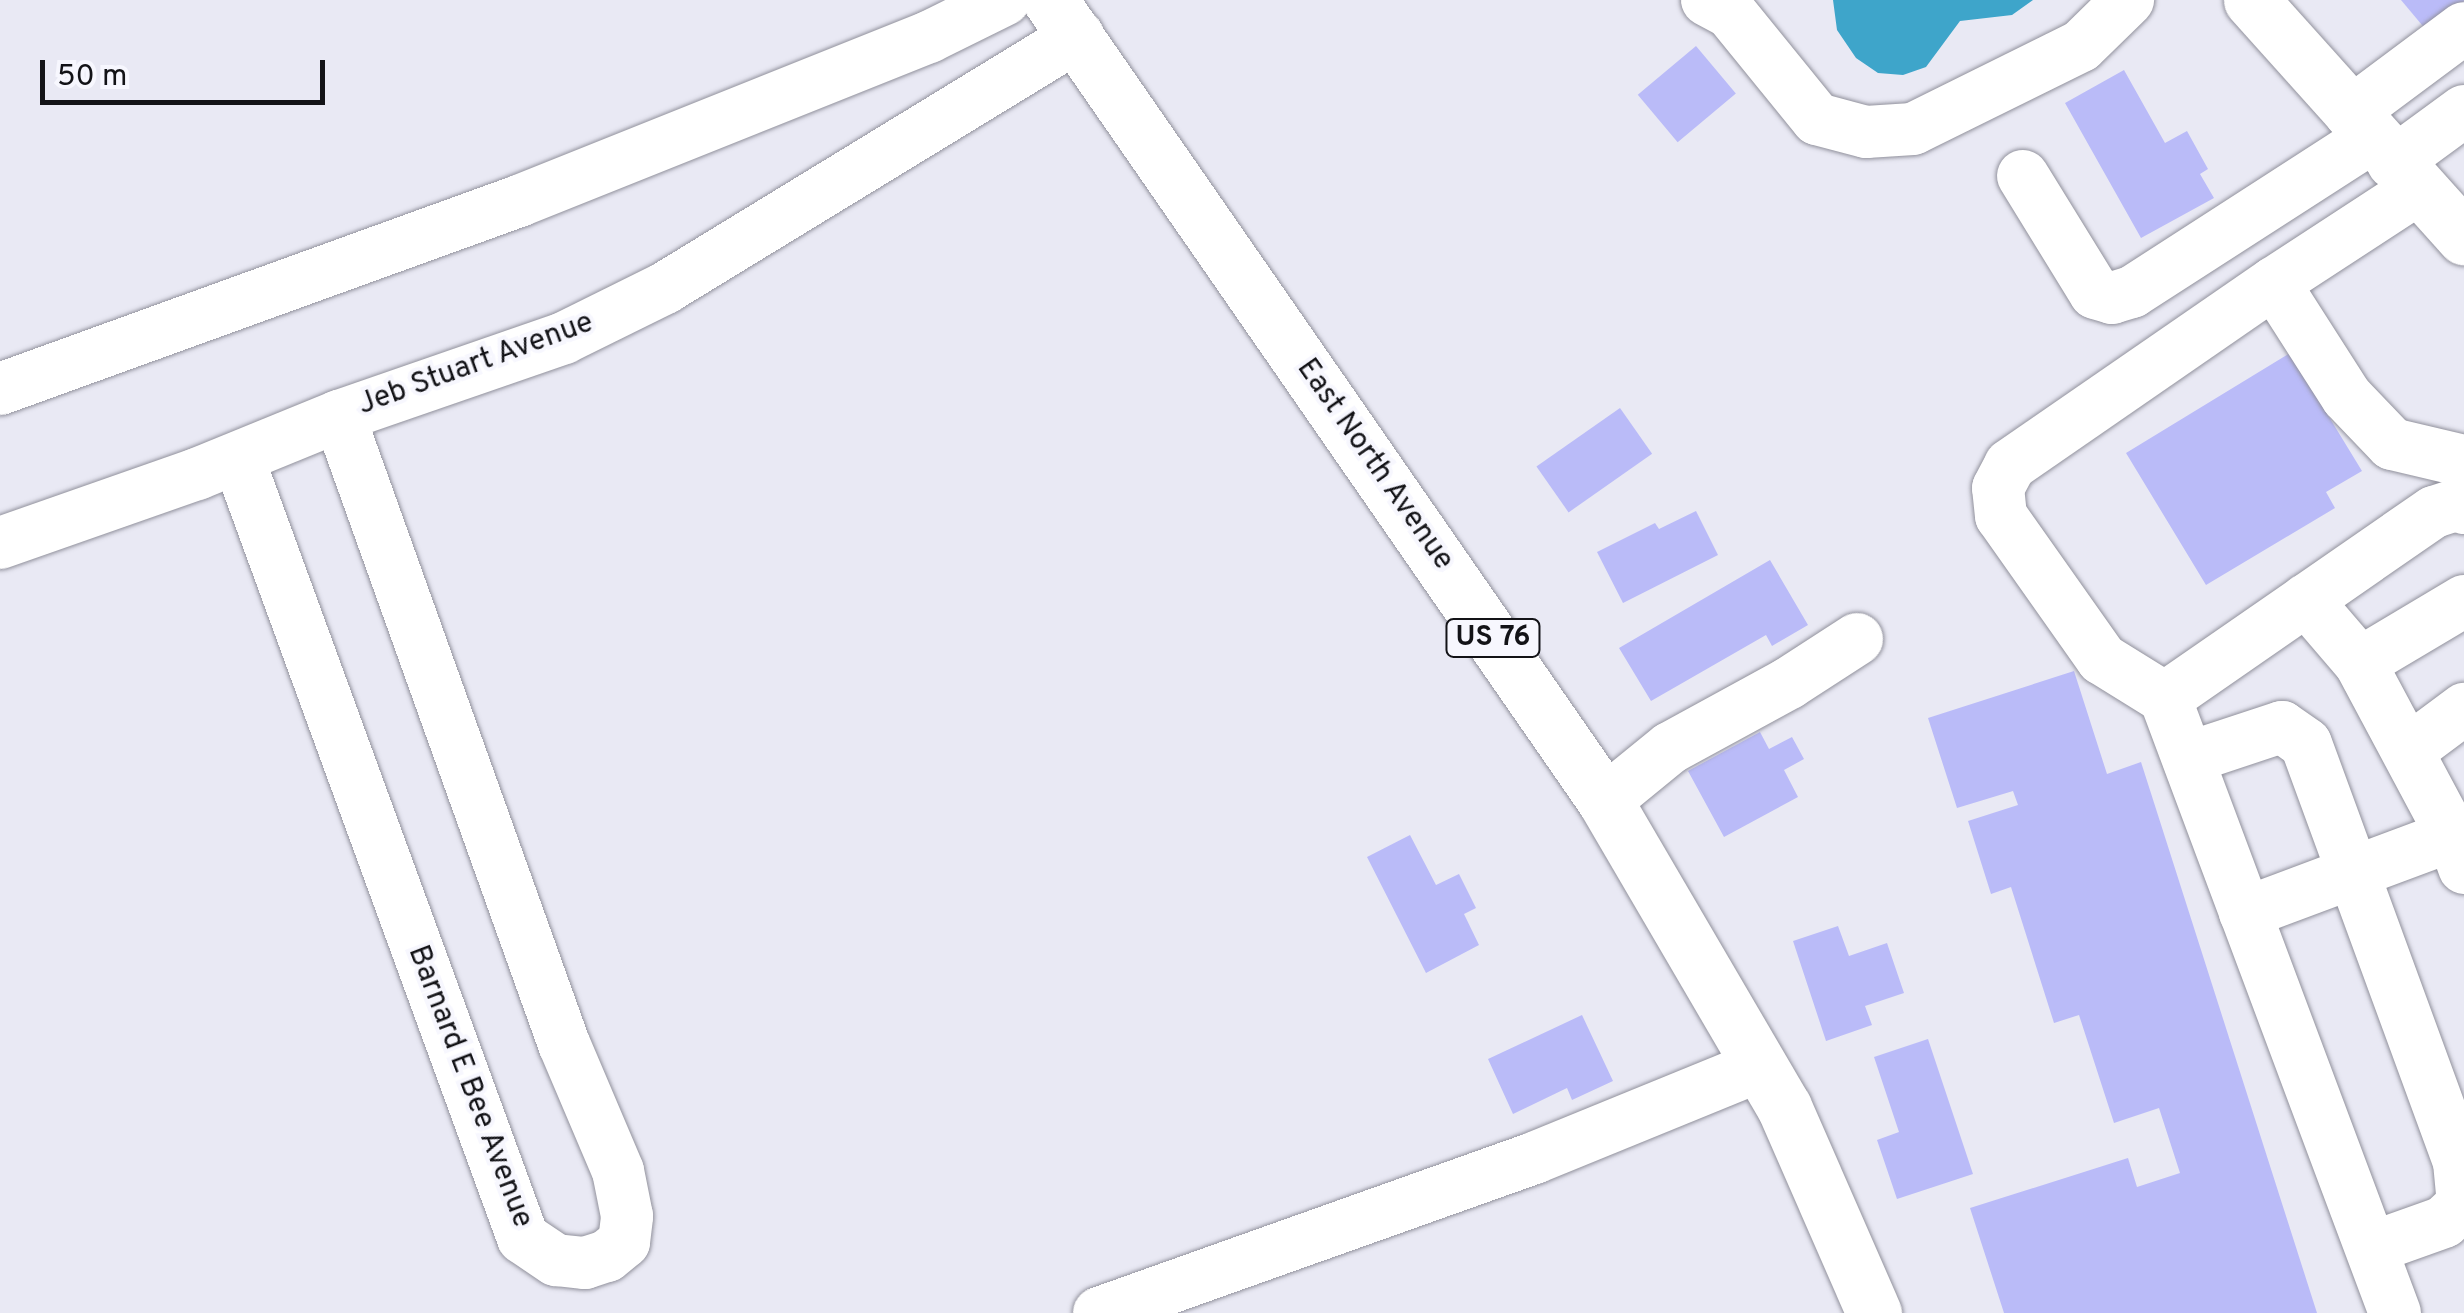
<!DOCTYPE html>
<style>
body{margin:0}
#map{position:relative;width:2464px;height:1313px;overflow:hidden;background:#e9e9f4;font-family:Overpass,sans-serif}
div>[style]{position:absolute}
.water>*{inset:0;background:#3ea5ca}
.building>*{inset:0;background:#babbf8;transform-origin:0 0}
.roads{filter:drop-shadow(0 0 2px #91919c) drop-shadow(0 0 2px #91919c)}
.minor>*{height:52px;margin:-26px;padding:0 26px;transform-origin:26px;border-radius:26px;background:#fff}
.major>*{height:55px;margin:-27.5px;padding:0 27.5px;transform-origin:27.5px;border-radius:27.5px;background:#fff}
span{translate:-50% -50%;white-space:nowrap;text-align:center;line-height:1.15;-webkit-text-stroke:8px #f7f7fe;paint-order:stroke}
.shield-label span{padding:2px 8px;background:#f7f7fe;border:2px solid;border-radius:8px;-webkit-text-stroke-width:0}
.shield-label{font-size:28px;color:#131317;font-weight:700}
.street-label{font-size:30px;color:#131317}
.scale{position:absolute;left:40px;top:60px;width:285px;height:45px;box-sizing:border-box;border:5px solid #131317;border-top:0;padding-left:12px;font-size:30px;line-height:35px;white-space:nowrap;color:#131317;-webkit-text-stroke:8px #f7f7fe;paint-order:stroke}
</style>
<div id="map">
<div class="water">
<div style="clip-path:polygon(1833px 0,2033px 0,2012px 15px,1960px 21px,1926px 67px,1903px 75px,1878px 73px,1856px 58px,1837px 30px)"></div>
</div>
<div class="building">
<div style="clip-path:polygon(2401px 0,2464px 0,2464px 1px,2427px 31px)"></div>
<div style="left:1696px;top:46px;width:62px;height:76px;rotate:50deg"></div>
<div style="clip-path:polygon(2124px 70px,2165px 143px,2187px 131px,2208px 169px,2200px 174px,2214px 198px,2141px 238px,2065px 103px)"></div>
<div style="clip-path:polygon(2290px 353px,2362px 471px,2326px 492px,2335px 508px,2206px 585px,2126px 453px)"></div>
<div style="left:1620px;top:408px;width:56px;height:102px;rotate:55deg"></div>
<div style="clip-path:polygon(1696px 511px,1718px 555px,1623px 603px,1597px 552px,1655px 523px,1659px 529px)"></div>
<div style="clip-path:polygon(1770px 560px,1808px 625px,1772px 646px,1766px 635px,1651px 701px,1619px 648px)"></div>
<div style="clip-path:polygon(2074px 671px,2107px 774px,2141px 762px,2317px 1313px,2004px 1313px,1970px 1208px,2128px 1158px,2137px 1187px,2180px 1173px,2159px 1108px,2114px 1123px,2079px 1015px,2054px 1023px,2011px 887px,1991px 894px,1968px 821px,2018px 805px,2013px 791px,1957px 808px,1928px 718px)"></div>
<div style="clip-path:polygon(1760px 732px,1769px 749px,1792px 737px,1804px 759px,1784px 770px,1798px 797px,1724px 837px,1688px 771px)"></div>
<div style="clip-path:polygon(1410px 835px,1436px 885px,1459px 874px,1476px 908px,1464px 914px,1479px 945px,1426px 973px,1367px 857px)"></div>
<div style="clip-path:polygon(1838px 926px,1849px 956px,1887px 943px,1904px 993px,1865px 1006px,1872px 1025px,1826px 1041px,1793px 941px)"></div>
<div style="clip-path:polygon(1582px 1015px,1613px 1081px,1572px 1100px,1567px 1088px,1513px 1114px,1488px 1059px)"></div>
<div style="clip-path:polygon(1928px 1039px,1973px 1174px,1897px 1199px,1877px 1140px,1899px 1132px,1874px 1057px)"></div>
</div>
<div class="roads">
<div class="minor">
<div style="left:1707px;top:0;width:26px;rotate:28deg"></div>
<div style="left:1730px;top:12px;width:138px;rotate:50.9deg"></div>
<div style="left:1817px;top:119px;width:51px;rotate:14.9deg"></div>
<div style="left:1866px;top:132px;width:47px;rotate:-3.7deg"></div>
<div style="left:1913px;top:129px;width:187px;rotate:-26.3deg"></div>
<div style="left:2081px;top:46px;width:66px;rotate:-44.4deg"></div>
<div style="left:2350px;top:113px;width:142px;rotate:-36.7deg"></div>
<div style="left:2393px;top:163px;width:88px;rotate:-36.2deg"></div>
<div style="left:2023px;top:176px;width:137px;rotate:58.4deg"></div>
<div style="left:2095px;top:293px;width:18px;rotate:16deg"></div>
<div style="left:2112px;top:298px;width:21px;rotate:-17deg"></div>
<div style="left:2132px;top:292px;width:284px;rotate:-32.8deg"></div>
<div style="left:2418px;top:189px;width:172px;rotate:146.9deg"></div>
<div style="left:2274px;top:283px;width:135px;rotate:57.4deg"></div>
<div style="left:2347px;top:397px;width:65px;rotate:46.2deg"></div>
<div style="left:2392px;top:444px;width:74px;rotate:13.3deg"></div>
<div style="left:0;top:389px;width:552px;rotate:-19.91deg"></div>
<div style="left:519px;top:201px;width:442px;rotate:-21.8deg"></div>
<div style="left:929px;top:37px;width:84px;rotate:-26.3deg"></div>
<div style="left:238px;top:458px;width:830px;rotate:69.93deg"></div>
<div style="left:523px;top:1238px;width:40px;rotate:34deg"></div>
<div style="left:556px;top:1260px;width:29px;rotate:6deg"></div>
<div style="left:585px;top:1263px;width:23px;rotate:-18deg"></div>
<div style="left:607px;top:1256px;width:22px;rotate:-39deg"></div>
<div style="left:624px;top:1242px;width:26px;rotate:-83deg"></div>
<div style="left:627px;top:1216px;width:46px;rotate:-101.3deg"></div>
<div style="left:618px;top:1171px;width:138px;rotate:-113deg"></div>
<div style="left:564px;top:1044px;width:667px;rotate:-109.71deg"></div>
<div style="left:0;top:543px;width:209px;rotate:-19.3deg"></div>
<div style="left:197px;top:474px;width:153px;rotate:-22.2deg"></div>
<div style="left:339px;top:416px;width:238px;rotate:-19.1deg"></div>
<div style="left:564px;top:338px;width:113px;rotate:-26.3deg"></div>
<div style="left:665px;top:288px;width:484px;rotate:-31.4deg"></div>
<div style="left:2306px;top:600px;width:83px;rotate:49.4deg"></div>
<div style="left:2360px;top:663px;width:197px;rotate:61.9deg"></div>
<div style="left:2453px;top:837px;width:33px;rotate:70deg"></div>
<div style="left:2360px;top:663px;width:121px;rotate:-30.8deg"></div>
<div style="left:2165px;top:698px;width:74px;rotate:-148.2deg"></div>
<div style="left:2102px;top:659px;width:175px;rotate:-125.2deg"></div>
<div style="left:2001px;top:516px;width:28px;rotate:-96deg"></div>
<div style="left:1998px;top:488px;width:26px;rotate:-62deg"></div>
<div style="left:2010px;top:465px;width:321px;rotate:-34.6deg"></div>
<div style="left:2409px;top:750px;width:69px;rotate:-36.7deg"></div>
<div style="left:2188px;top:758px;width:99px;rotate:-18.3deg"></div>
<div style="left:2282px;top:727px;width:29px;rotate:35deg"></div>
<div style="left:2306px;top:744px;width:445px;rotate:69.9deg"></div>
<div style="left:2459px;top:1162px;width:42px;rotate:84.6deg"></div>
<div style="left:2463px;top:1204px;width:26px;rotate:137deg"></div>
<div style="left:2444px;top:1222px;width:77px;rotate:160.4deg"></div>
<div style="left:1605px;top:801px;width:84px;rotate:-39.2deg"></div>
<div style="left:1670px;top:748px;width:136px;rotate:-28.6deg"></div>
<div style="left:1789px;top:683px;width:81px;rotate:-32.9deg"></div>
<div style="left:2245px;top:913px;width:234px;rotate:-20.5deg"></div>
<div style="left:1099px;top:1313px;width:462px;rotate:-19.6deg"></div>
<div style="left:1534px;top:1158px;width:243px;rotate:-22.2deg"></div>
<div style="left:2395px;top:1313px;width:657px;rotate:-110.5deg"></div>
<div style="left:2165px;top:698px;width:327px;rotate:-34.7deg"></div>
<div style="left:2434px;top:512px;width:25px;rotate:-18deg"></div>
<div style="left:2458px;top:504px;width:7px;rotate:34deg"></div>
</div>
<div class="major">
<div style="left:1050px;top:0;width:974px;rotate:55.28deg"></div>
<div style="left:1605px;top:801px;width:355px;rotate:59.7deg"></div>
<div style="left:1784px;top:1107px;width:225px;rotate:66.4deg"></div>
<div style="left:2251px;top:0;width:319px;rotate:48.1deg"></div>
</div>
</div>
<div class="shield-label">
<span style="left:1493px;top:638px">US 76</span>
</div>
<div class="street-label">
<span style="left:476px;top:365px;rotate:-20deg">Jeb Stuart Avenue</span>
<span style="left:1374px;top:465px;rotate:55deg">East North Avenue</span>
<span style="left:469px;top:1087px;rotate:69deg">Barnard E Bee Avenue</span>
</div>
<div class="scale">50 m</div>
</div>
